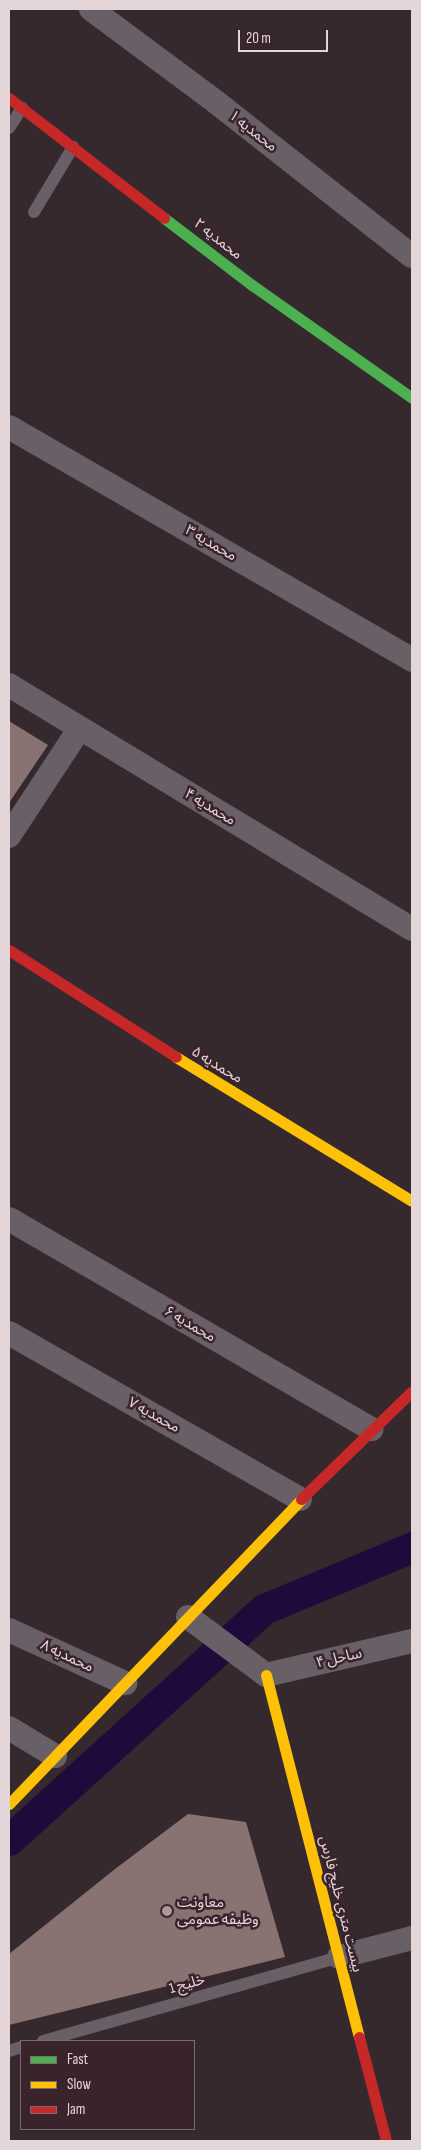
<!DOCTYPE html>
<meta charset="utf-8">
<style>
body{margin:0}
#map{position:relative;width:421px;height:2150px;overflow:hidden;background:#35292d;font-family:"Sofia Sans Condensed","Noto Sans Arabic",sans-serif}
div>[style]{position:absolute}
.canal>*{height:31px;margin:-15.5px;padding:0 15.5px;transform-origin:15.5px;border-radius:15.5px;background:#1f0a3c}
.building>*{inset:0;background:#887372}
.lane>*{height:12px;margin:-6px;padding:0 6px;transform-origin:6px;border-radius:6px;background:#695f66}
.street>*{height:24px;margin:-12px;padding:0 12px;transform-origin:12px;border-radius:12px;background:#695f66}
.fast>*{height:11px;margin:-5.5px;padding:0 5.5px;transform-origin:5.5px;border-radius:5.5px;background:#4caf50}
.slow>*{height:11px;margin:-5.5px;padding:0 5.5px;transform-origin:5.5px;border-radius:5.5px;background:#ffc107}
.jam>*{height:11px;margin:-5.5px;padding:0 5.5px;transform-origin:5.5px;border-radius:5.5px;background:#c62828}
.dots>*{width:14px;height:14px;translate:-50% -50%;box-sizing:border-box;border:2px solid #3a242c;border-radius:50%}
span{translate:-50% -50%;white-space:nowrap;text-align:center;line-height:1.15;-webkit-text-stroke:5px #3a242c;paint-order:stroke}
.street-label{font-size:15px;color:#e4d5d9}
.poi-label{font-size:15px;color:#e4d5d9}
.left{translate:0 -50%;text-align:left}
.frame{position:absolute;inset:0;border:10px solid #e4d5d9;pointer-events:none}
.legend{position:absolute;left:20px;top:2040px;width:175px;height:90px;box-sizing:border-box;background:#3a242c;border:1px solid #7e6b71;margin:0;padding:6px 9px;list-style:none;font-size:15px;color:#e4d5d9}
.legend li{display:flex;align-items:center;gap:10px;height:25px}
.legend b{width:25px;border:1px solid #7e6b71}
.scale{position:absolute;left:238px;top:30px;width:90px;height:22px;box-sizing:border-box;border:2px solid #e4d5d9;border-top:0;padding-left:6px;font-size:15px;line-height:18px;white-space:nowrap;color:#e4d5d9;-webkit-text-stroke:4px #3a242c;paint-order:stroke}
</style>
<div id="map">
<div class="canal">
<div style="left:9px;top:1840px;width:344px;rotate:-42.2deg"></div>
<div style="left:264px;top:1609px;width:160px;rotate:-22.7deg"></div>
</div>
<div class="building">
<div style="clip-path:polygon(9px 721px,48px 745px,9px 803px)"></div>
<div style="clip-path:polygon(188px 1814px,246px 1822px,285px 1957px,9px 2025px,9px 1954px,115px 1869px)"></div>
</div>
<div class="lane">
<div style="left:9px;top:128px;width:24px;rotate:-57deg"></div>
<div style="left:34px;top:212px;width:76px;rotate:-59deg"></div>
<div style="left:43px;top:2041px;width:308px;rotate:-15.8deg"></div>
<div style="left:9px;top:2051px;width:13px;rotate:-18deg"></div>
</div>
<div class="street">
<div style="left:91px;top:9px;width:156px;rotate:36.6deg"></div>
<div style="left:216px;top:102px;width:249px;rotate:38.2deg"></div>
<div style="left:9px;top:427px;width:466px;rotate:30deg"></div>
<div style="left:9px;top:685px;width:471px;rotate:31.2deg"></div>
<div style="left:9px;top:836px;width:129px;rotate:-56.7deg"></div>
<div style="left:9px;top:1219px;width:419px;rotate:30.1deg"></div>
<div style="left:9px;top:1333px;width:335px;rotate:29.7deg"></div>
<div style="left:188px;top:1617px;width:97px;rotate:36.6deg"></div>
<div style="left:266px;top:1675px;width:150px;rotate:-13.1deg"></div>
<div style="left:9px;top:1630px;width:128px;rotate:24.6deg"></div>
<div style="left:9px;top:1728px;width:54px;rotate:31.3deg"></div>
<div style="left:339px;top:1957px;width:75px;rotate:-14.6deg"></div>
</div>
<div class="fast">
<div style="left:164px;top:218px;width:111px;rotate:37.3deg"></div>
<div style="left:252px;top:285px;width:196px;rotate:35.2deg"></div>
</div>
<div class="slow">
<div style="left:176px;top:1057px;width:276px;rotate:31.4deg"></div>
<div style="left:266px;top:1675px;width:374px;rotate:75.6deg"></div>
<div style="left:9px;top:1804px;width:422px;rotate:-46.2deg"></div>
</div>
<div class="jam">
<div style="left:9px;top:98px;width:196px;rotate:37.7deg"></div>
<div style="left:9px;top:950px;width:198px;rotate:32.6deg"></div>
<div style="left:301px;top:1499px;width:155px;rotate:-44.2deg"></div>
<div style="left:359px;top:2037px;width:107px;rotate:75.4deg"></div>
</div>
<div class="dots">
<div style="left:167px;top:1911px;background:#a7999d"></div>
</div>
<div class="street-label">
<span style="left:253px;top:131px;rotate:38deg">محمدیه ۱</span>
<span style="left:218px;top:239px;rotate:38deg">محمدیه ۲</span>
<span style="left:211px;top:543px;rotate:30deg">محمدیه ۳</span>
<span style="left:210px;top:807px;rotate:31deg">محمدیه ۴</span>
<span style="left:217px;top:1065px;rotate:31deg">محمدیه ۵</span>
<span style="left:190px;top:1324px;rotate:30deg">محمدیه ۶</span>
<span style="left:154px;top:1415px;rotate:29deg">محمدیه ۷</span>
<span style="left:67px;top:1656px;rotate:25deg">محمدیه ۸</span>
<span style="left:339px;top:1658px;rotate:-13deg">ساحل ۴</span>
<span style="left:341px;top:1904px;rotate:76deg">بیست متری خلیج فارس</span>
<span style="left:187px;top:1984px;rotate:-16deg">خليج 1</span>
</div>
<div class="poi-label">
<span class="left" style="left:177px;top:1911px">معاونت<br>وظیفه عمومی</span>
</div>
<div class="frame"></div>
<ul class="legend">
<li><b style="height:6px;background:#4caf50"></b>Fast</li>
<li><b style="height:6px;background:#ffc107"></b>Slow</li>
<li><b style="height:6px;background:#c62828"></b>Jam</li>
</ul>
<div class="scale">20 m</div>
</div>
